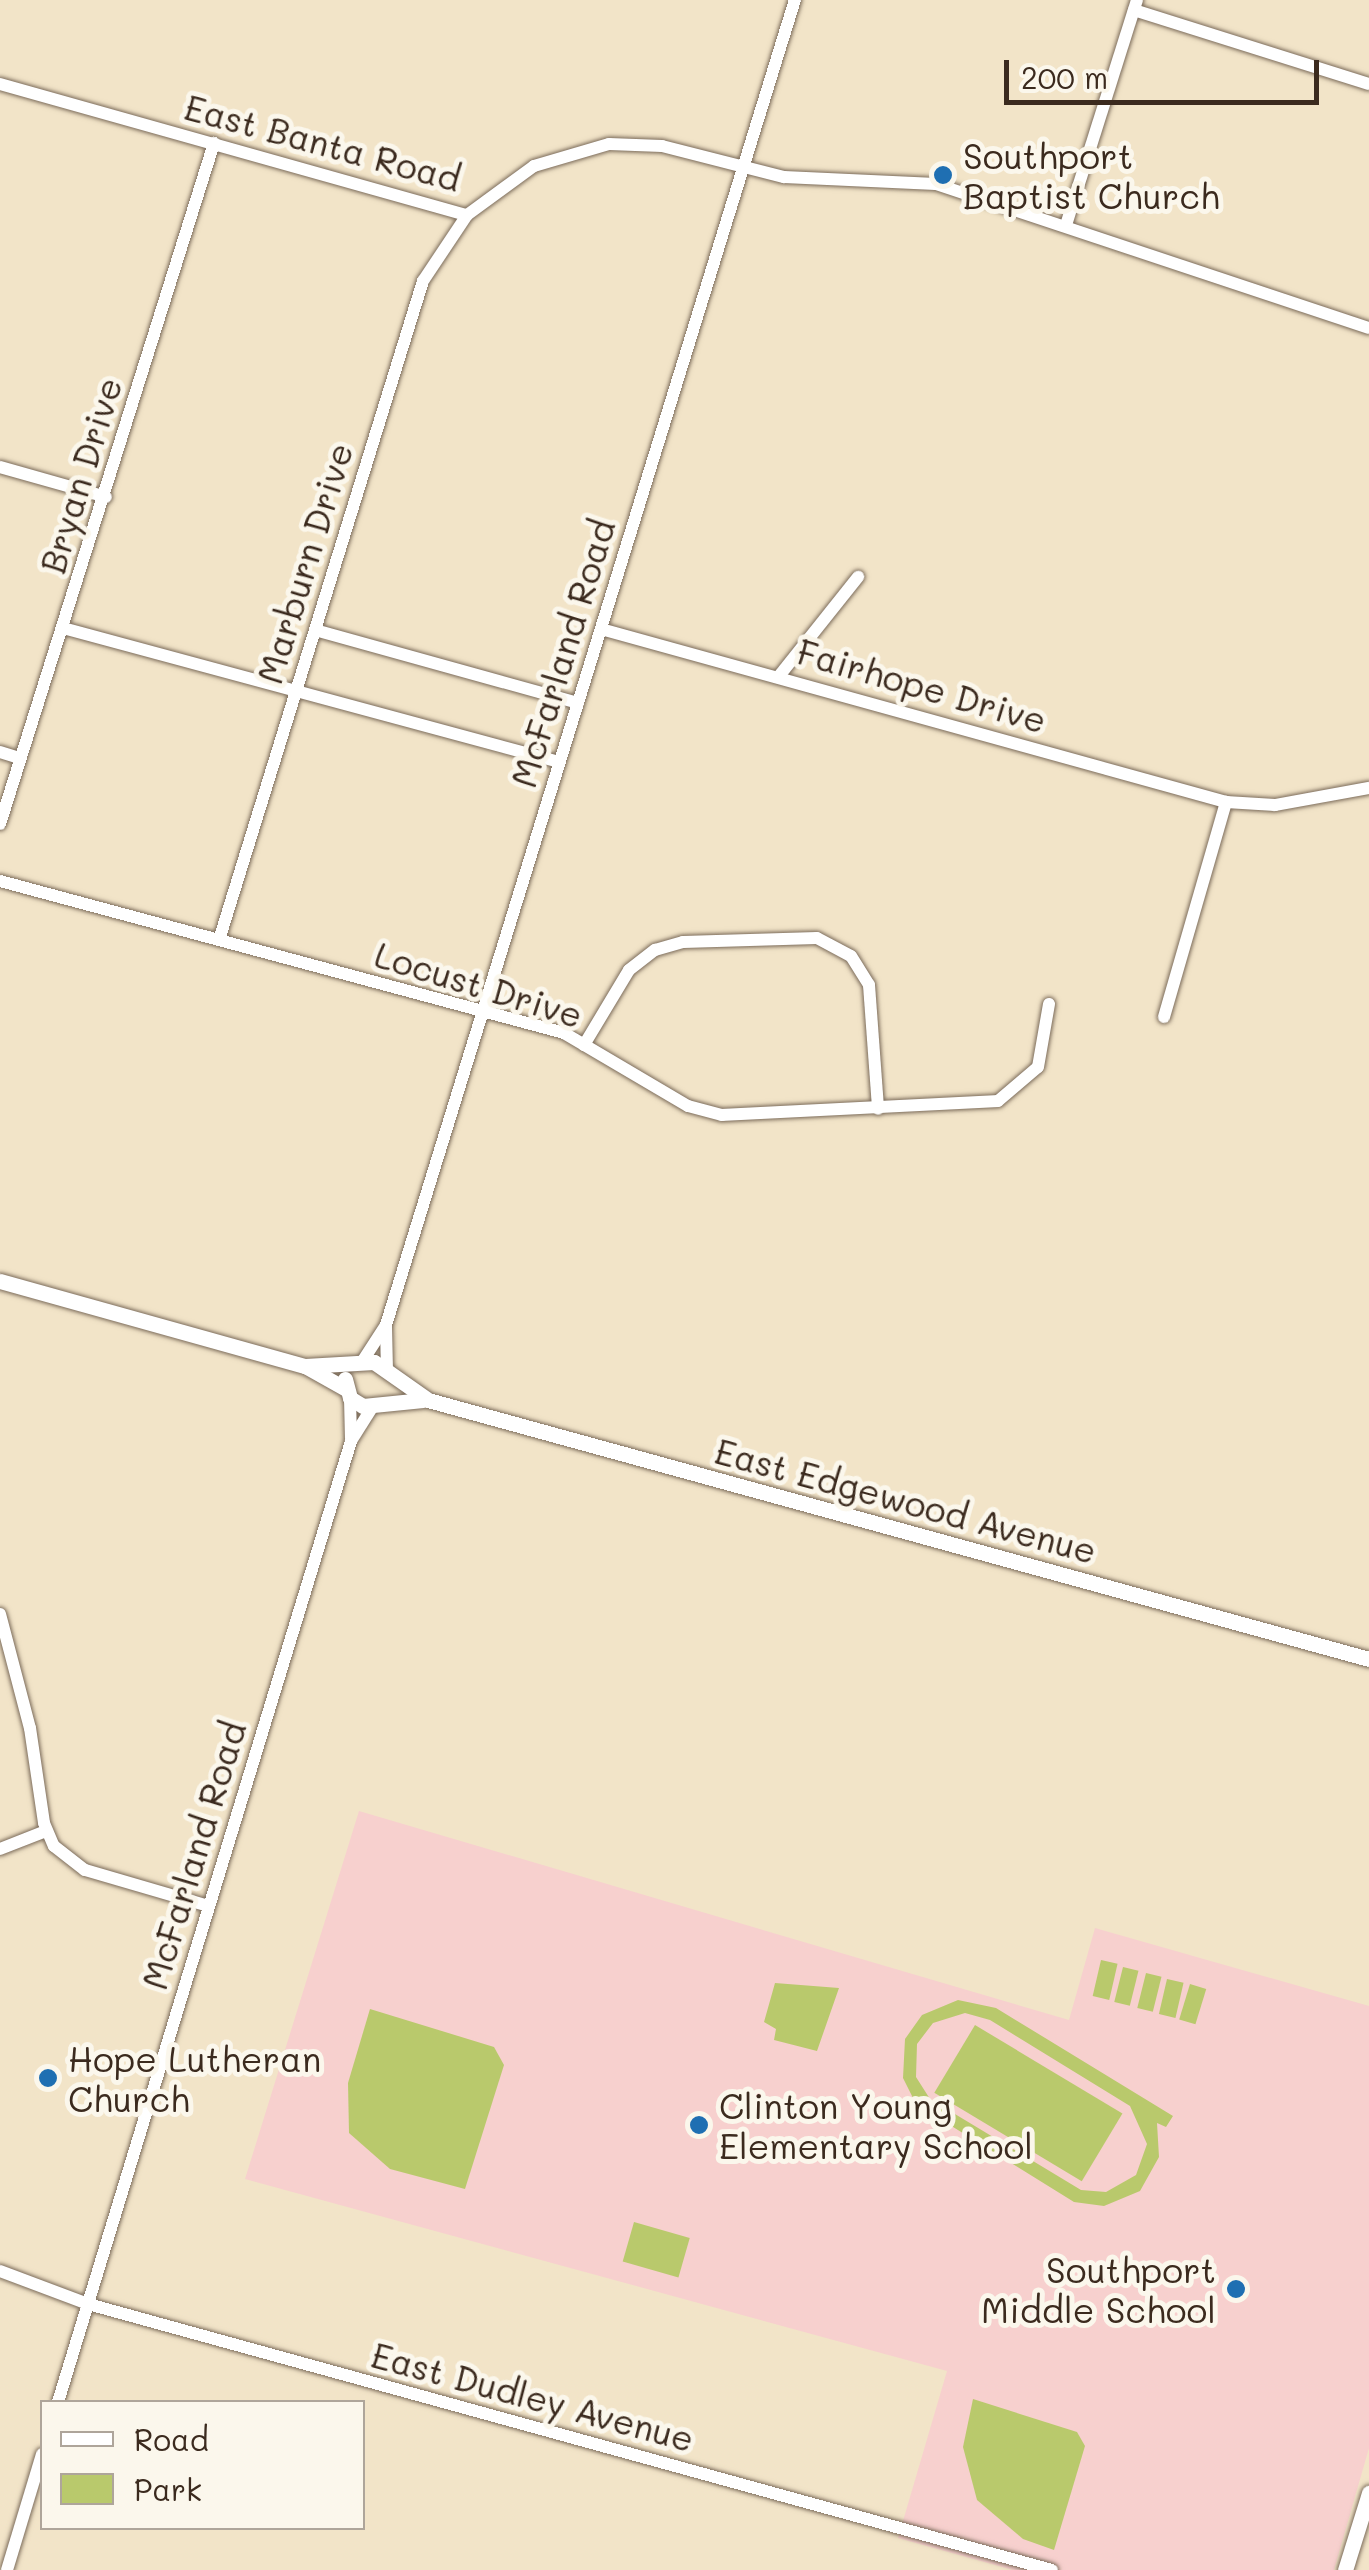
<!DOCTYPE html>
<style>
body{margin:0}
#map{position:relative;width:1369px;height:2570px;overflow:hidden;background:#f2e4c8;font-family:Mali,sans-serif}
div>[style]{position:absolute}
.built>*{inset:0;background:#f7d0ce}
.green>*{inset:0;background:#b9c96c;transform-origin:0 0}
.roads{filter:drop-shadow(0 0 2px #7b6b5a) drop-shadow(0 0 2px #7b6b5a)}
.minor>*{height:12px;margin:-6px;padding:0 6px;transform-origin:6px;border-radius:6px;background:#fff}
.major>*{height:15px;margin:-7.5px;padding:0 7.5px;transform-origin:7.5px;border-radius:7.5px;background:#fff}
.dots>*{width:28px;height:28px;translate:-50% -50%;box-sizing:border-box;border:5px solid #fbf7ec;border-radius:50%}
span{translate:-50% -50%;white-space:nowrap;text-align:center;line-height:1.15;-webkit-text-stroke:10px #fbf7ec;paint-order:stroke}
.street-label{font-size:35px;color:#3b2a1e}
.poi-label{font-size:35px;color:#3b2a1e}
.left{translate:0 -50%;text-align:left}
.right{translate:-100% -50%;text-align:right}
.legend{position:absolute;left:40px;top:2400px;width:325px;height:130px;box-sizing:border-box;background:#fbf7ec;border:2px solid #aea59a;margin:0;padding:12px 18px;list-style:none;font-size:30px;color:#3b2a1e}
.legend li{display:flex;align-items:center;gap:20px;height:50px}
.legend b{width:50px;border:2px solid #aea59a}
.scale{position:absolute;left:1004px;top:60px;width:315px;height:45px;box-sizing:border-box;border:5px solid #3b2a1e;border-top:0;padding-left:12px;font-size:30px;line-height:35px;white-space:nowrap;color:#3b2a1e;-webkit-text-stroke:8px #fbf7ec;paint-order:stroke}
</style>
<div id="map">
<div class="built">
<div style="clip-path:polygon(359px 1811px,1069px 2020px,1095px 1928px,1369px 2006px,1369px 2448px,1334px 2570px,1013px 2570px,898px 2538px,947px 2371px,245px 2179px)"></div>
</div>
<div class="green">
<div style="left:1101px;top:1960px;width:17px;height:37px;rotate:13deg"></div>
<div style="left:1123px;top:1967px;width:16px;height:36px;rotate:14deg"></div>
<div style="left:1146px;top:1973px;width:16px;height:36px;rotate:14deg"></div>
<div style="left:1167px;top:1979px;width:17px;height:36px;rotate:13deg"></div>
<div style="clip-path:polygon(775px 1983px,839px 1988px,817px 2051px,774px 2040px,776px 2029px,764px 2022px)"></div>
<div style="left:1190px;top:1984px;width:17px;height:37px;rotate:17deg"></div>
<div style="clip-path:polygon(evenodd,958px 2000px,996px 2008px,1173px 2116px,1166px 2127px,1157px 2123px,1159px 2157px,1140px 2191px,1104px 2206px,1074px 2202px,916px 2104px,903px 2078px,905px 2039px,922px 2015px,958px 2000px,965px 2013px,990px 2020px,1130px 2106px,1147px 2144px,1136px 2175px,1106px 2192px,1081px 2190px,930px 2099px,916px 2077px,917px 2044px,933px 2023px,965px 2013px)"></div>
<div style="clip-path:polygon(370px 2009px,494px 2047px,504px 2065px,465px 2189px,390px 2169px,349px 2133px,348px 2083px)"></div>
<div style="left:975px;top:2025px;width:172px;height:79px;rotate:31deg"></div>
<div style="left:634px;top:2222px;width:58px;height:41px;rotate:16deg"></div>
<div style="clip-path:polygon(973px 2399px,1077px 2432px,1085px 2446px,1054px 2550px,1023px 2539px,977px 2500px,963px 2447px)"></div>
</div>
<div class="roads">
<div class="minor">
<div style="left:1134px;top:10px;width:246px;rotate:17.5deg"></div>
<div style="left:0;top:84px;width:485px;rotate:15.7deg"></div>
<div style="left:467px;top:215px;width:83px;rotate:-36.2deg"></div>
<div style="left:534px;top:166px;width:78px;rotate:-16.3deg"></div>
<div style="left:609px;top:144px;width:53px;rotate:2.2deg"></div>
<div style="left:662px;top:146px;width:126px;rotate:14.3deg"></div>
<div style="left:784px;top:177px;width:152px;rotate:2.6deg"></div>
<div style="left:936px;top:184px;width:456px;rotate:18.4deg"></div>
<div style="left:1066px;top:225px;width:236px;rotate:-72.5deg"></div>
<div style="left:0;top:467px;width:110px;rotate:15.8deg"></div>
<div style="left:63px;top:628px;width:514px;rotate:15.12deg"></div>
<div style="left:601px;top:629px;width:649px;rotate:15.47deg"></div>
<div style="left:1226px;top:802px;width:49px;rotate:3.5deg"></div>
<div style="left:1275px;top:805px;width:96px;rotate:-10.3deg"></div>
<div style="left:315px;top:630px;width:273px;rotate:15.5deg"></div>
<div style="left:779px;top:676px;width:127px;rotate:-51.4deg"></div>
<div style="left:0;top:752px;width:21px;rotate:17deg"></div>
<div style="left:0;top:824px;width:714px;rotate:-72.55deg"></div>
<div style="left:0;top:881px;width:584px;rotate:15.08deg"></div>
<div style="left:564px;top:1033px;width:144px;rotate:30.5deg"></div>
<div style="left:688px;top:1106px;width:35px;rotate:15deg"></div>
<div style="left:722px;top:1115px;width:276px;rotate:-2.9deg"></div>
<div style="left:998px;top:1101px;width:52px;rotate:-40.4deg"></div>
<div style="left:1038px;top:1067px;width:64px;rotate:-80.1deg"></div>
<div style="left:219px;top:940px;width:690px;rotate:-72.8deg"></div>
<div style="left:423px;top:281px;width:79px;rotate:-56.3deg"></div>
<div style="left:1164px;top:1017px;width:224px;rotate:-73.9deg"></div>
<div style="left:584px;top:1045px;width:87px;rotate:-59deg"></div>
<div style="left:629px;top:970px;width:33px;rotate:-38deg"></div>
<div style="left:655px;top:950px;width:29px;rotate:-16deg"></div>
<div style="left:683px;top:942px;width:134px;rotate:-1.7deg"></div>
<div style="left:817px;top:938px;width:38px;rotate:28deg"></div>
<div style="left:851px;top:956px;width:34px;rotate:58deg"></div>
<div style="left:869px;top:985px;width:124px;rotate:85.8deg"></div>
<div style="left:386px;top:1327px;width:44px;rotate:88.7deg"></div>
<div style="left:362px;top:1362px;width:44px;rotate:-57deg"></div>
<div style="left:386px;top:1325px;width:1387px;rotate:-72.85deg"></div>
<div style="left:350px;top:1398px;width:40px;rotate:88.6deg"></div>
<div style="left:0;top:1614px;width:118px;rotate:75.3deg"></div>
<div style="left:30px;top:1728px;width:96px;rotate:81.6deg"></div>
<div style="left:44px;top:1823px;width:25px;rotate:67deg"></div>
<div style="left:54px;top:1846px;width:39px;rotate:38deg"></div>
<div style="left:85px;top:1870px;width:128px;rotate:16.3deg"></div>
<div style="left:0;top:1849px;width:49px;rotate:-21.4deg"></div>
<div style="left:0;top:2271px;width:94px;rotate:20.6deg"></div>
<div style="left:88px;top:2304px;width:1000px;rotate:15.43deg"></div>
<div style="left:58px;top:2402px;width:1005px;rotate:-73.04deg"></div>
<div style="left:351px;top:1441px;width:41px;rotate:-57.8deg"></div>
<div style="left:7px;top:2570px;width:121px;rotate:-73.2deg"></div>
</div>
<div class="major">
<div style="left:0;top:1281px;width:317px;rotate:15.6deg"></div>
<div style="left:305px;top:1366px;width:47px;rotate:29.3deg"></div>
<div style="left:305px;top:1366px;width:69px;rotate:-3.3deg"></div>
<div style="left:374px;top:1362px;width:66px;rotate:35.1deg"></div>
<div style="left:428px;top:1400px;width:976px;rotate:15.39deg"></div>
<div style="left:345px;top:1379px;width:20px;rotate:75deg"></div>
<div style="left:350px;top:1398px;width:15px;rotate:32deg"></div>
<div style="left:363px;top:1406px;width:60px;rotate:-5.7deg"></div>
<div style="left:1345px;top:2570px;width:81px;rotate:-72.7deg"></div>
</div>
</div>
<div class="dots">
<div style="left:943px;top:175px;background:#1f6fb2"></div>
<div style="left:48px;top:2078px;background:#1f6fb2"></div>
<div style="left:699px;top:2125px;background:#1f6fb2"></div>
<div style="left:1236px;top:2289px;background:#1f6fb2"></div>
</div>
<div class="street-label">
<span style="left:323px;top:142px;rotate:15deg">East Banta Road</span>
<span style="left:80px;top:475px;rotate:-73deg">Bryan Drive</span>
<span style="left:304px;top:563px;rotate:-73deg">Marburn Drive</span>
<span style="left:562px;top:653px;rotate:-73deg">McFarland Road</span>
<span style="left:922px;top:685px;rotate:16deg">Fairhope Drive</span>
<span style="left:479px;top:984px;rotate:17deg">Locust Drive</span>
<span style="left:906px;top:1500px;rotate:15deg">East Edgewood Avenue</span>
<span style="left:193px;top:1855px;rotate:-73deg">McFarland Road</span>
<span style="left:533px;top:2396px;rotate:15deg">East Dudley Avenue</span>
</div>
<div class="poi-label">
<span class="left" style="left:963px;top:175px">Southport<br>Baptist Church</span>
<span class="left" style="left:68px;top:2078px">Hope Lutheran<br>Church</span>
<span class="left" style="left:719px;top:2125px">Clinton Young<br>Elementary School</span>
<span class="right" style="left:1216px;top:2289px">Southport<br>Middle School</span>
</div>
<ul class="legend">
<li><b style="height:12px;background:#fff"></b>Road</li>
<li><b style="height:28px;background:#b9c96c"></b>Park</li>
</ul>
<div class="scale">200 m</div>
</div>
